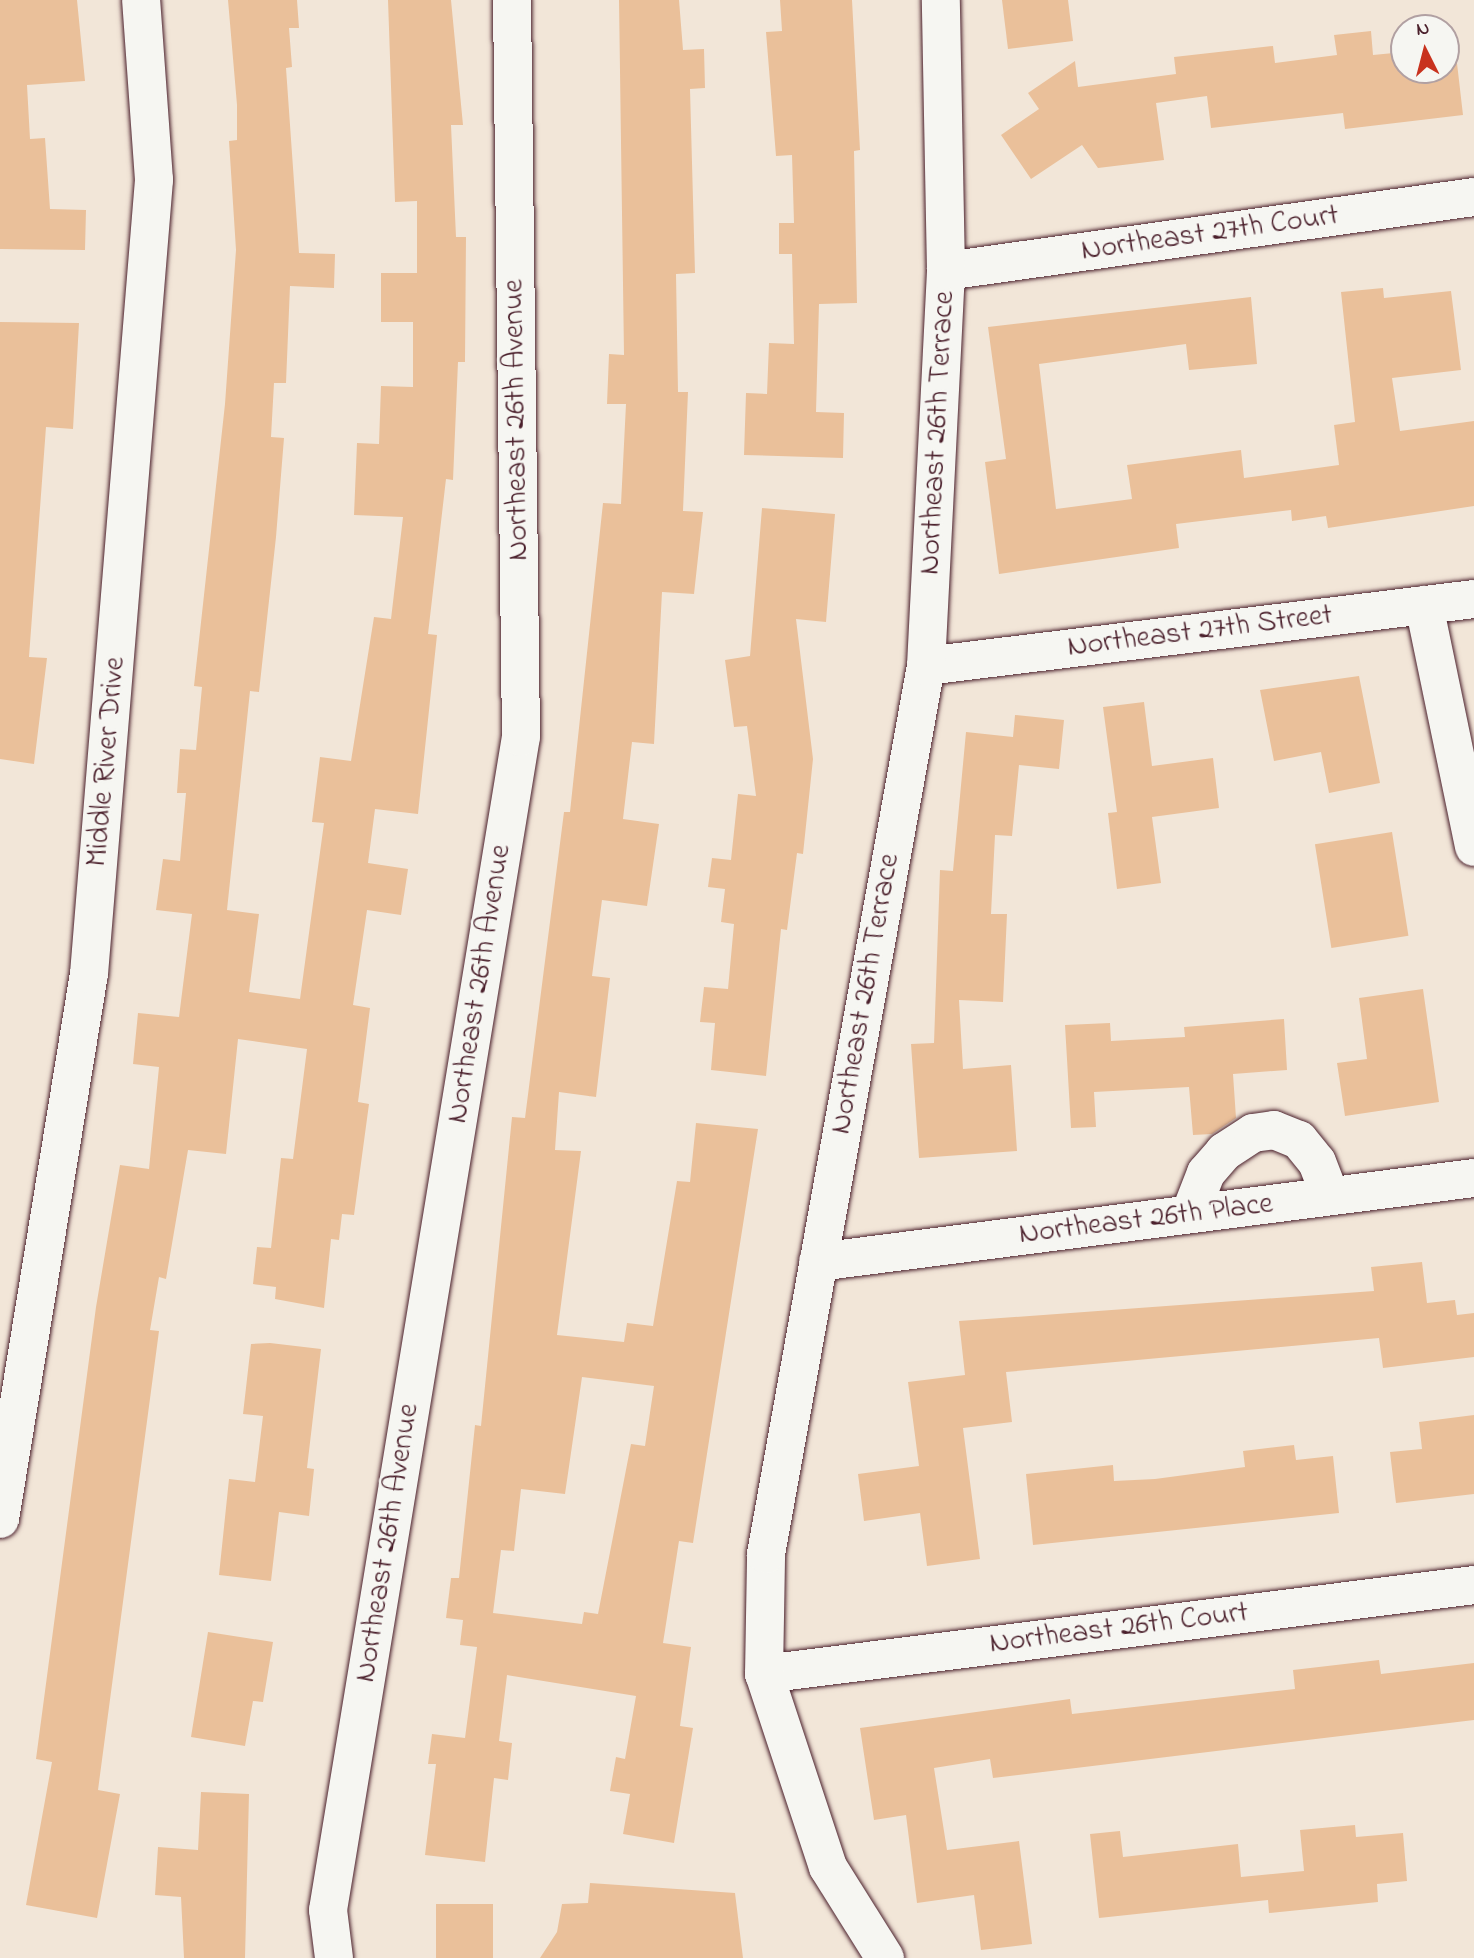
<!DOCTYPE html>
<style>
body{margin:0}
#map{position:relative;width:1474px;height:1958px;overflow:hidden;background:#f2e6d8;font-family:"Indie Flower",sans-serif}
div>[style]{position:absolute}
.building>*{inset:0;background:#eac09a;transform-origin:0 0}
.roads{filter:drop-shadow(0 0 2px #4a1f2b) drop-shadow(0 0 2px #4a1f2b)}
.minor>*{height:38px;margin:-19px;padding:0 19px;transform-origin:19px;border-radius:19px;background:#f6f6f2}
span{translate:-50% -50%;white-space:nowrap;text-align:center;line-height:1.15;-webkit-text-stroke:5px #f6f6f2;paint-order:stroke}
.street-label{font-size:30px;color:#4a1f2b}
.north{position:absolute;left:1390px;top:14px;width:70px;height:70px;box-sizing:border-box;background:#f6f6f2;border:2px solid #b1a0a2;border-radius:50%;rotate:354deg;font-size:19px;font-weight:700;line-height:28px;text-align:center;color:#4a1f2b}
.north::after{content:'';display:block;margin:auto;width:24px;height:32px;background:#c8321e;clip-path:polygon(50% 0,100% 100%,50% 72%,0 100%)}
</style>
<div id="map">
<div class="building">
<div style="clip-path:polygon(0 0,77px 0,85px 81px,27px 85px,30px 139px,45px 138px,50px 209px,86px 210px,85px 250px,0 249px)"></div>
<div style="clip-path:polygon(228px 0,297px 0,299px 28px,289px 28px,292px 67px,286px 68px,299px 253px,335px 254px,334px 288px,290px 286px,286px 383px,274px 383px,271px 437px,284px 438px,276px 537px,259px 692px,250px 691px,227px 910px,259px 914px,249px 992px,300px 999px,324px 823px,312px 822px,320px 757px,351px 761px,374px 617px,391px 619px,403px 517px,354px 515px,357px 443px,379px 444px,381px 386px,413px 387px,413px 322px,381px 322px,381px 273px,417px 273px,417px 201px,395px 202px,388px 0,451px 0,463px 125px,451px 125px,456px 237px,466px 237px,465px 362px,458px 362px,453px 480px,446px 479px,428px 634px,437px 635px,418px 814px,375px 809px,368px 863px,408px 869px,401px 915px,367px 910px,353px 1005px,370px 1008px,358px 1102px,369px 1104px,354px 1215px,342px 1214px,339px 1240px,331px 1239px,324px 1308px,275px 1299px,276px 1287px,253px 1284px,257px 1247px,271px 1248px,281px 1158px,293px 1159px,307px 1049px,238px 1039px,226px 1154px,188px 1150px,166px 1279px,159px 1277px,150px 1330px,159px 1331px,98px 1790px,120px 1794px,97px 1918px,26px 1905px,52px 1762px,36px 1759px,96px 1307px,120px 1165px,149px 1169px,159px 1067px,133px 1064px,138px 1013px,179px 1017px,192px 914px,156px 910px,163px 859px,180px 861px,186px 793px,177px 793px,180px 749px,196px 750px,202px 687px,194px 686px,225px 404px,236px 250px,229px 141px,237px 140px,237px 105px)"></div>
<div style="clip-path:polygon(evenodd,619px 0,679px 0,683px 50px,704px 49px,705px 88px,690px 89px,695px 273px,676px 274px,678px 392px,688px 392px,683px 511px,703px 512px,694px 594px,662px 592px,654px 744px,632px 742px,623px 819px,659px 824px,647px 906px,602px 900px,592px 976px,610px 978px,596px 1097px,559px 1092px,555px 1150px,581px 1151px,557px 1335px,624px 1342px,627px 1323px,653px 1326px,677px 1181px,690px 1182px,696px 1123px,758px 1129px,693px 1543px,679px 1541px,663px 1643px,691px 1647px,680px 1726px,693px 1728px,674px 1843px,623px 1834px,630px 1794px,610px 1791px,616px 1757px,625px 1759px,636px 1696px,507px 1675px,499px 1741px,512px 1743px,508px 1780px,494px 1778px,485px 1862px,425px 1855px,436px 1764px,428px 1764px,432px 1734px,465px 1738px,477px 1647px,460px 1645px,463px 1620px,446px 1618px,451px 1578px,459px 1578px,475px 1425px,481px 1426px,512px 1117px,525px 1118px,564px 812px,570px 812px,603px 503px,621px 504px,626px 404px,607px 404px,609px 354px,624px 355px,619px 0,582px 1377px,654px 1386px,645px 1446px,631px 1444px,598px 1614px,584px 1612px,582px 1624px,493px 1613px,501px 1550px,514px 1551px,521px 1489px,565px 1494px,582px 1377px)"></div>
<div style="clip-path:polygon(780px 0,852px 0,860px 150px,854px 151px,857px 303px,819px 304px,816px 412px,844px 413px,843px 458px,744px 455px,746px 393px,767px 394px,769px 343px,794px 344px,792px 254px,779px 254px,779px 223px,794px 223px,792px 155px,776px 156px,766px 32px,782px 31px)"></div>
<div style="clip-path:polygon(1002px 0,1068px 0,1073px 41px,1008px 49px)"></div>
<div style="clip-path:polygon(1371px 31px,1373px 55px,1404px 52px,1404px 70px,1446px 70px,1446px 47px,1455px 46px,1463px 115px,1345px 129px,1343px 113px,1211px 128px,1207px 96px,1156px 103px,1164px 160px,1098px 168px,1082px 145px,1031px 179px,1001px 135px,1039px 109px,1028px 93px,1075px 61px,1078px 87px,1176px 74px,1174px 57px,1273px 46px,1275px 63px,1337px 55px,1334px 35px)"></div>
<div style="clip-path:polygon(1383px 288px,1384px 298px,1451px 291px,1461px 370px,1392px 378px,1400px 431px,1474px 421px,1474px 506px,1328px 528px,1326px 516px,1292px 521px,1291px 510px,1176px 524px,1179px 548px,999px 574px,985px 462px,1006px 459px,988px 327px,1251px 297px,1257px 364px,1189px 370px,1186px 344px,1039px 364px,1056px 509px,1132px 499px,1127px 465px,1241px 450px,1244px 478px,1339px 465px,1334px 425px,1355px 422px,1341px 292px)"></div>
<div style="clip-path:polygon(0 322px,79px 323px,73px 429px,46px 427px,29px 657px,47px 658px,34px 764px,0 759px)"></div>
<div style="clip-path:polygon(762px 508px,835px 514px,826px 622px,796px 619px,813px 759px,803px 854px,797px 853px,787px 930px,781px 929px,766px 1076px,711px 1070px,715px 1023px,700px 1022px,704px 987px,728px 989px,734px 924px,721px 922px,725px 889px,708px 887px,712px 858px,731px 860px,738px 794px,756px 796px,747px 726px,734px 727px,725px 660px,750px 656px)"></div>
<div style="clip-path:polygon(1359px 676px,1380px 783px,1329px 793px,1321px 752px,1274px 761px,1260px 690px)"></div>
<div style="clip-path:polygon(1144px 702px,1152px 766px,1213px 758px,1219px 808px,1152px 817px,1161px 883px,1117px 889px,1108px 813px,1117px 812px,1103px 707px)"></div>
<div style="clip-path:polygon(1015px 715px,1064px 720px,1059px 769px,1019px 765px,1012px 836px,995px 835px,991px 914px,1007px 914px,1003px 1002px,959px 1000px,963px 1069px,1011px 1065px,1017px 1151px,919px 1158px,911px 1044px,934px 1043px,940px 870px,953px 871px,966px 732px,1013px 737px)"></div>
<div style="left:1392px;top:832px;width:105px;height:78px;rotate:81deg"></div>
<div style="clip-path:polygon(1423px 989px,1439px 1102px,1345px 1116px,1337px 1063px,1367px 1059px,1359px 998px)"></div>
<div style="clip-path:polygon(1284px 1019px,1287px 1070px,1233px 1074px,1236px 1118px,1212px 1134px,1193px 1135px,1189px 1087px,1094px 1092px,1096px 1127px,1071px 1128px,1065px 1025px,1110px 1023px,1111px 1041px,1185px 1037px,1184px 1027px)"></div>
<div style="clip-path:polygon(1422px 1262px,1427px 1303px,1455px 1300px,1457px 1315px,1474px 1313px,1474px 1357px,1383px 1368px,1379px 1338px,1006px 1372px,1012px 1422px,963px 1428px,980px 1559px,927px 1566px,920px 1513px,864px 1521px,858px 1474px,919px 1466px,908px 1382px,965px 1375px,959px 1321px,1374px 1291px,1371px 1267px)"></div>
<div style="clip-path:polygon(270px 1343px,321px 1349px,307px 1468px,314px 1469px,309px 1516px,279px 1512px,271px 1581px,219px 1575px,229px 1479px,255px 1482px,263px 1416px,243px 1414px,251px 1344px)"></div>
<div style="clip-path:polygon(1474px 1415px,1474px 1494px,1396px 1503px,1390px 1452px,1422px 1449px,1419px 1422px)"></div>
<div style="clip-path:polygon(1294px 1445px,1296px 1460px,1333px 1456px,1339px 1513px,1033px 1545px,1026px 1474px,1113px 1465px,1114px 1481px,1155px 1479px,1245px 1467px,1243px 1451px)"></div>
<div style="clip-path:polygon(208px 1632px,273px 1642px,263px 1702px,253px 1701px,245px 1746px,191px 1737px)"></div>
<div style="clip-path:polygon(1379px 1660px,1381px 1674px,1474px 1663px,1474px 1720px,993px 1778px,990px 1759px,934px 1768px,947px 1850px,1019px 1841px,1032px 1944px,981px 1950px,974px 1895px,917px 1903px,906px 1815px,874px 1820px,860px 1728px,1070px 1699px,1072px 1714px,1295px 1689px,1293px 1670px)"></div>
<div style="clip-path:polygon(201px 1792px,249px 1794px,245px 1958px,184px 1958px,181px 1897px,155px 1895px,158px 1847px,198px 1850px)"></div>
<div style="clip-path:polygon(1355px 1825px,1356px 1837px,1403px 1833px,1407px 1881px,1377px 1884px,1378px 1902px,1269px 1913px,1268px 1900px,1099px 1918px,1090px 1834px,1120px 1831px,1123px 1857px,1238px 1844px,1241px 1877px,1304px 1871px,1300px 1830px)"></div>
<div style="clip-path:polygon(590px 1883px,735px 1893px,743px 1958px,540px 1958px,557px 1932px,562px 1904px,588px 1903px)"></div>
<div style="left:436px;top:1904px;width:57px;height:54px"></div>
</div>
<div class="roads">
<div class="minor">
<div style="left:946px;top:271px;width:533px;rotate:-7.98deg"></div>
<div style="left:1424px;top:605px;width:247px;rotate:78.3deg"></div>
<div style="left:926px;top:666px;width:552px;rotate:-6.97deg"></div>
<div style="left:1190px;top:1214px;width:44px;rotate:-68.7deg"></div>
<div style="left:1206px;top:1173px;width:28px;rotate:-49deg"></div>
<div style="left:1224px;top:1152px;width:35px;rotate:-33deg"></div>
<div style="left:1253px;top:1133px;width:21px;rotate:-8deg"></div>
<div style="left:1274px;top:1130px;width:27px;rotate:22deg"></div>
<div style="left:1299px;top:1140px;width:28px;rotate:51deg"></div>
<div style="left:1317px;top:1162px;width:36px;rotate:69deg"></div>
<div style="left:818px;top:1262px;width:661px;rotate:-7.3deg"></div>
<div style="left:0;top:1519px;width:552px;rotate:-80.73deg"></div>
<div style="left:89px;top:974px;width:797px;rotate:-85.32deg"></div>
<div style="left:154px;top:180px;width:180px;rotate:-94.1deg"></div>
<div style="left:764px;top:1674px;width:716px;rotate:-7.14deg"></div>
<div style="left:334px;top:1958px;width:48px;rotate:-97.1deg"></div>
<div style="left:328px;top:1910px;width:1189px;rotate:-80.66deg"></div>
<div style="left:521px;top:737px;width:737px;rotate:-90.7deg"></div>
<div style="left:885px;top:1958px;width:107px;rotate:-122.1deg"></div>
<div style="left:828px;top:1867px;width:203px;rotate:-108.3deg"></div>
<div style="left:764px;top:1674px;width:120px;rotate:-89deg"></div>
<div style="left:766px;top:1554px;width:902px;rotate:-79.79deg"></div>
<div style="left:926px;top:666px;width:396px;rotate:-87.1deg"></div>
<div style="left:946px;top:271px;width:271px;rotate:-91.1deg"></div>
</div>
</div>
<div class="street-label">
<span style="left:1210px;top:234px;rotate:-8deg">Northeast 27th Court</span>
<span style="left:517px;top:420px;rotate:-91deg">Northeast 26th Avenue</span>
<span style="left:938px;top:433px;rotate:-87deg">Northeast 26th Terrace</span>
<span style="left:1200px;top:632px;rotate:-7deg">Northeast 27th Street</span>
<span style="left:107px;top:762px;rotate:-85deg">Middle River Drive</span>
<span style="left:480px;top:984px;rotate:-81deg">Northeast 26th Avenue</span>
<span style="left:866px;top:994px;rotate:-80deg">Northeast 26th Terrace</span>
<span style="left:1146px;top:1220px;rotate:-7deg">Northeast 26th Place</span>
<span style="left:388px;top:1543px;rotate:-81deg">Northeast 26th Avenue</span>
<span style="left:1119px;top:1629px;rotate:-7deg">Northeast 26th Court</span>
</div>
<div class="north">N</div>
</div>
